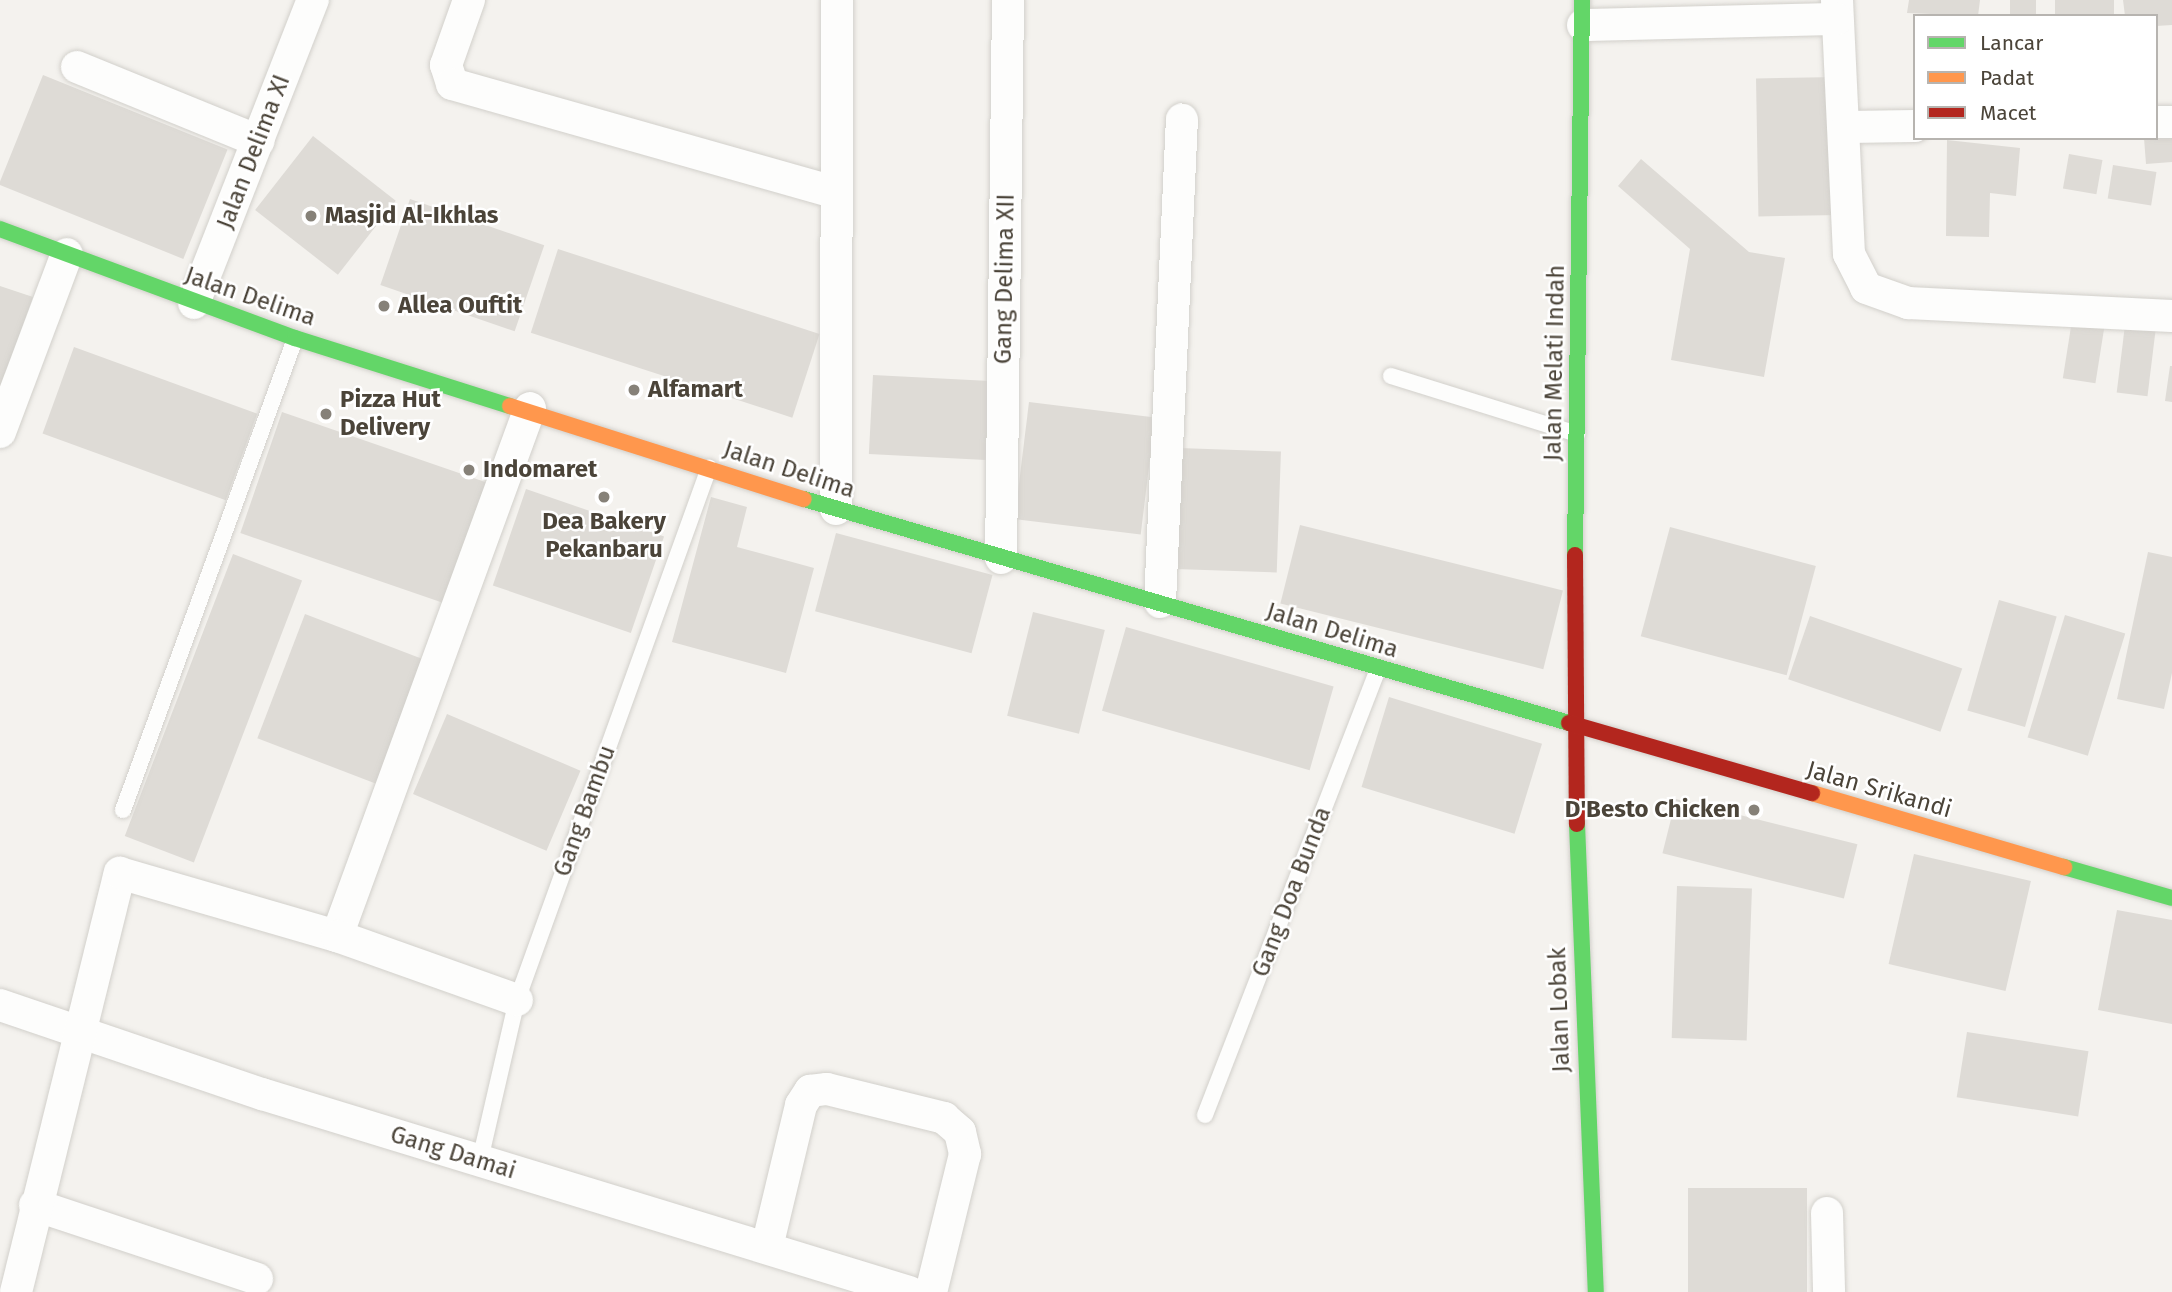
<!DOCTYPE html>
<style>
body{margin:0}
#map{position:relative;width:2172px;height:1292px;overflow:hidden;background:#f4f2ee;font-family:"Fira Sans",sans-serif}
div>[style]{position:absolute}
.building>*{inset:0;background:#dedbd6;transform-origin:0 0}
.roads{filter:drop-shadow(0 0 2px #d2d0cb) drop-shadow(0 0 2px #d2d0cb)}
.lane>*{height:16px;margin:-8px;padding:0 8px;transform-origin:8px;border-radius:8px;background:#fdfdfc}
.street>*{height:32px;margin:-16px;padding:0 16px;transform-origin:16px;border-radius:16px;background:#fdfdfc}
.fast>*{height:16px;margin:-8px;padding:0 8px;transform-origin:8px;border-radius:8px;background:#63d668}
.slow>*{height:16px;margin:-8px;padding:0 8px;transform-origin:8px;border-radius:8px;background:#ff974d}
.jam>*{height:16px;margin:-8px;padding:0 8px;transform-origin:8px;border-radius:8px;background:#b3261e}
.dots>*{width:19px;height:19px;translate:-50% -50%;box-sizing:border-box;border:4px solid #fff;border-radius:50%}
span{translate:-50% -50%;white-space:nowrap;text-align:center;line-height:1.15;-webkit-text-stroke:5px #fff;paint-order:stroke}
.street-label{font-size:24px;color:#4b4439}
.poi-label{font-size:24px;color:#4b4439;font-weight:700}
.left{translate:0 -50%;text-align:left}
.right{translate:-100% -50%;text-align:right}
.legend{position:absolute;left:1913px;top:14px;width:245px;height:126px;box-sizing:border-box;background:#fff;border:2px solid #b7b4b0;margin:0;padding:9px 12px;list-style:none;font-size:21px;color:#4b4439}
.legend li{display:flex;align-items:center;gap:14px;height:35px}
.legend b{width:35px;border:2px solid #b7b4b0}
</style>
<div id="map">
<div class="building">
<div style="clip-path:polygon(1909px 0,1980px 0,1978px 16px,1907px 13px)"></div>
<div style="left:2010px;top:0;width:26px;height:16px"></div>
<div style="left:2055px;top:0;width:59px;height:16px"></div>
<div style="clip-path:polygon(2123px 0,2172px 0,2172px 25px,2156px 26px,2156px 16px,2125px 16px)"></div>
<div style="left:43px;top:75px;width:199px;height:118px;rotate:22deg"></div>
<div style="left:1838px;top:77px;width:138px;height:82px;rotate:89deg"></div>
<div style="clip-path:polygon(2172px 130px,2172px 162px,2146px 164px,2144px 138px)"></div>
<div style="left:313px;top:136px;width:105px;height:94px;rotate:38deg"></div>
<div style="clip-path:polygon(1947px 140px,2020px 148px,2016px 196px,1990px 193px,1989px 237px,1946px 236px)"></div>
<div style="left:2069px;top:154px;width:34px;height:35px;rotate:10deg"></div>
<div style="clip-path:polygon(1641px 159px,1749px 252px,1785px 258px,1764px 377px,1671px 360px,1690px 249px,1618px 186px)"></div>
<div style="left:2113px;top:165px;width:44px;height:34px;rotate:9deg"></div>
<div style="left:410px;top:199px;width:142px;height:91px;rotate:19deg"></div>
<div style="left:558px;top:249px;width:275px;height:88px;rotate:18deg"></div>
<div style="clip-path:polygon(0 286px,33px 297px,0 390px)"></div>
<div style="left:2073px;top:314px;width:33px;height:65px;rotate:9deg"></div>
<div style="left:2125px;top:325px;width:31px;height:68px;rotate:7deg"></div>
<div style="left:74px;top:347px;width:195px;height:92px;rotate:20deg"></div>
<div style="clip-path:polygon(2170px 366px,2172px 366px,2172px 402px,2165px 401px)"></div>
<div style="left:873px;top:375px;width:117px;height:79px;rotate:3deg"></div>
<div style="left:1029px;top:402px;width:127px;height:118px;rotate:7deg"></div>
<div style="left:282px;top:412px;width:221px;height:128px;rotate:19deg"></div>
<div style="left:1179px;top:448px;width:102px;height:121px;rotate:2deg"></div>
<div style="left:526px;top:489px;width:146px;height:102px;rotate:19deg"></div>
<div style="clip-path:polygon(711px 497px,747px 507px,737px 547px,814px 568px,786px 673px,672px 642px)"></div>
<div style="left:1300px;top:525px;width:271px;height:81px;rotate:14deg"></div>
<div style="left:1670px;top:527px;width:151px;height:113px;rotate:15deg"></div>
<div style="left:836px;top:533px;width:162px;height:81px;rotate:15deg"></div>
<div style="clip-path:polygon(2148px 552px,2172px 557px,2172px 673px,2164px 709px,2117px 699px)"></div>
<div style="left:233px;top:554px;width:74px;height:302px;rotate:21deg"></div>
<div style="left:1999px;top:600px;width:60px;height:115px;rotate:16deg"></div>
<div style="left:1033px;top:612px;width:74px;height:107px;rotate:14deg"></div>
<div style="left:305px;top:614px;width:130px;height:133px;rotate:21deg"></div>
<div style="left:2065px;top:615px;width:63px;height:128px;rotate:17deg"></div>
<div style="left:1810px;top:616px;width:161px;height:67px;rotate:19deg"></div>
<div style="left:1126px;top:627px;width:216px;height:87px;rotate:16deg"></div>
<div style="left:1389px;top:697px;width:160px;height:94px;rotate:17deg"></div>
<div style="left:447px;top:714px;width:145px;height:87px;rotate:23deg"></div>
<div style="left:1676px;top:799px;width:187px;height:56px;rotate:14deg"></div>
<div style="left:1914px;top:854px;width:120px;height:113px;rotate:13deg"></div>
<div style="left:1677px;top:886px;width:75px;height:152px;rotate:2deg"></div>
<div style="clip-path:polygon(2117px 910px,2172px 920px,2172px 1024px,2098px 1010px)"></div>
<div style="left:1967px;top:1032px;width:123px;height:66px;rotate:9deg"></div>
<div style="left:1688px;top:1188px;width:119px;height:104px"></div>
</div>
<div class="roads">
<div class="lane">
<div style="left:1391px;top:376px;width:195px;rotate:17.3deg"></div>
<div style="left:123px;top:810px;width:501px;rotate:-69.94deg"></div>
<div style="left:1205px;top:1115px;width:477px;rotate:-68.8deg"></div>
<div style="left:480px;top:1160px;width:164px;rotate:-77deg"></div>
<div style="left:517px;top:1000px;width:566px;rotate:-70.16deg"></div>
</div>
<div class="street">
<div style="left:469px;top:0;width:69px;rotate:109.5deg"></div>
<div style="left:446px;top:65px;width:20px;rotate:72deg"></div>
<div style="left:452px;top:84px;width:399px;rotate:15.8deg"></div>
<div style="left:1837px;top:0;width:254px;rotate:87.3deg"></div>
<div style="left:1849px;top:254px;width:38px;rotate:63deg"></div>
<div style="left:1866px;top:288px;width:45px;rotate:19.7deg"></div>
<div style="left:1908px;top:303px;width:264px;rotate:2.8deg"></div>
<div style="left:1583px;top:25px;width:254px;rotate:-1.4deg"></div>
<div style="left:77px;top:67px;width:196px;rotate:22.2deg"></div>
<div style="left:2156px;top:122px;width:16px"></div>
<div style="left:1847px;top:127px;width:68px;rotate:-0.8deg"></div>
<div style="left:194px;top:303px;width:326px;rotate:-68.6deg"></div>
<div style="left:0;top:432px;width:190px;rotate:-69.4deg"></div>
<div style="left:836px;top:509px;width:509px;rotate:-89.89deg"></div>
<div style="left:1001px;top:558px;width:558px;rotate:-89.28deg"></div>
<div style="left:1160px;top:602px;width:483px;rotate:-87.4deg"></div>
<div style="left:337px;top:936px;width:562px;rotate:-69.92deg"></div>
<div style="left:0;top:1005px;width:277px;rotate:18.8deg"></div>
<div style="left:262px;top:1094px;width:677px;rotate:17.02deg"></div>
<div style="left:35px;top:1205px;width:234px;rotate:18.4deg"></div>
<div style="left:1827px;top:1213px;width:79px;rotate:88.5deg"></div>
<div style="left:767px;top:1247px;width:146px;rotate:-76.5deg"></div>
<div style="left:801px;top:1105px;width:17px;rotate:-57deg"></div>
<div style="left:810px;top:1091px;width:17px;rotate:-7deg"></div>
<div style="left:827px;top:1089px;width:121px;rotate:13.9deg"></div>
<div style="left:944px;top:1118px;width:21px;rotate:41deg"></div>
<div style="left:960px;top:1132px;width:23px;rotate:77deg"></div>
<div style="left:965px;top:1154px;width:142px;rotate:103.8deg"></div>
<div style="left:16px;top:1292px;width:432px;rotate:-76.1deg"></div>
<div style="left:120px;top:873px;width:226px;rotate:16.2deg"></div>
<div style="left:337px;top:936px;width:191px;rotate:19.6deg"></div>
</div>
<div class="fast">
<div style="left:0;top:229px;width:314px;rotate:20.3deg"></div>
<div style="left:295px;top:338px;width:225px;rotate:17.6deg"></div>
<div style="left:804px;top:499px;width:797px;rotate:16.32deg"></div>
<div style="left:1575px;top:555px;width:555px;rotate:-89.28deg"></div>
<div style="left:1577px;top:824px;width:468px;rotate:87.7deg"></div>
<div style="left:2064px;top:867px;width:112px;rotate:16deg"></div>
</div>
<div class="slow">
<div style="left:510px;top:406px;width:308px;rotate:17.6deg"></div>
<div style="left:1812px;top:793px;width:263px;rotate:16.4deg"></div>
</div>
<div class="jam">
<div style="left:1575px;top:555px;width:269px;rotate:89.6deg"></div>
<div style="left:1569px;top:723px;width:253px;rotate:16.1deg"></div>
</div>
</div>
<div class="dots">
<div style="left:311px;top:216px;background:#868178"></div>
<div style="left:384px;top:306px;background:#868178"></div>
<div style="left:634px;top:390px;background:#868178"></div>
<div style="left:326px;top:414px;background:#868178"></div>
<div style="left:469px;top:470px;background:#868178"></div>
<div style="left:604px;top:497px;background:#868178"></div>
<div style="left:1754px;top:810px;background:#868178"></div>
</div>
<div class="street-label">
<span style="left:254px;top:152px;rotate:-69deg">Jalan Delima XI</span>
<span style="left:1005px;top:279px;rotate:-89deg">Gang Delima XII</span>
<span style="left:250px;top:297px;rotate:19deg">Jalan Delima</span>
<span style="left:1555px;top:363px;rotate:-89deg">Jalan Melati Indah</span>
<span style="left:789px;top:470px;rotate:18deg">Jalan Delima</span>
<span style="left:1332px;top:631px;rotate:17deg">Jalan Delima</span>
<span style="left:1879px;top:790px;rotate:16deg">Jalan Srikandi</span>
<span style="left:585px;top:811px;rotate:-70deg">Gang Bambu</span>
<span style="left:1292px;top:892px;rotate:-69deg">Gang Doa Bunda</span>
<span style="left:1560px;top:1010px;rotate:-92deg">Jalan Lobak</span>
<span style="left:453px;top:1153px;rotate:17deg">Gang Damai</span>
</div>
<div class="poi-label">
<span class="left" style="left:325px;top:216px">Masjid Al-Ikhlas</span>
<span class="left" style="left:398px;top:306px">Allea Ouftit</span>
<span class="left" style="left:648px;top:390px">Alfamart</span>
<span class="left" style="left:340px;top:414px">Pizza Hut<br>Delivery</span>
<span class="left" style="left:483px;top:470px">Indomaret</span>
<span style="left:604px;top:536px">Dea Bakery<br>Pekanbaru</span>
<span class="right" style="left:1740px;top:810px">D'Besto Chicken</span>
</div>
<ul class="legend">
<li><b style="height:9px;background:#63d668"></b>Lancar</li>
<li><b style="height:9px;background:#ff974d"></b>Padat</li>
<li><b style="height:9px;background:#b3261e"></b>Macet</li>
</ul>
</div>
